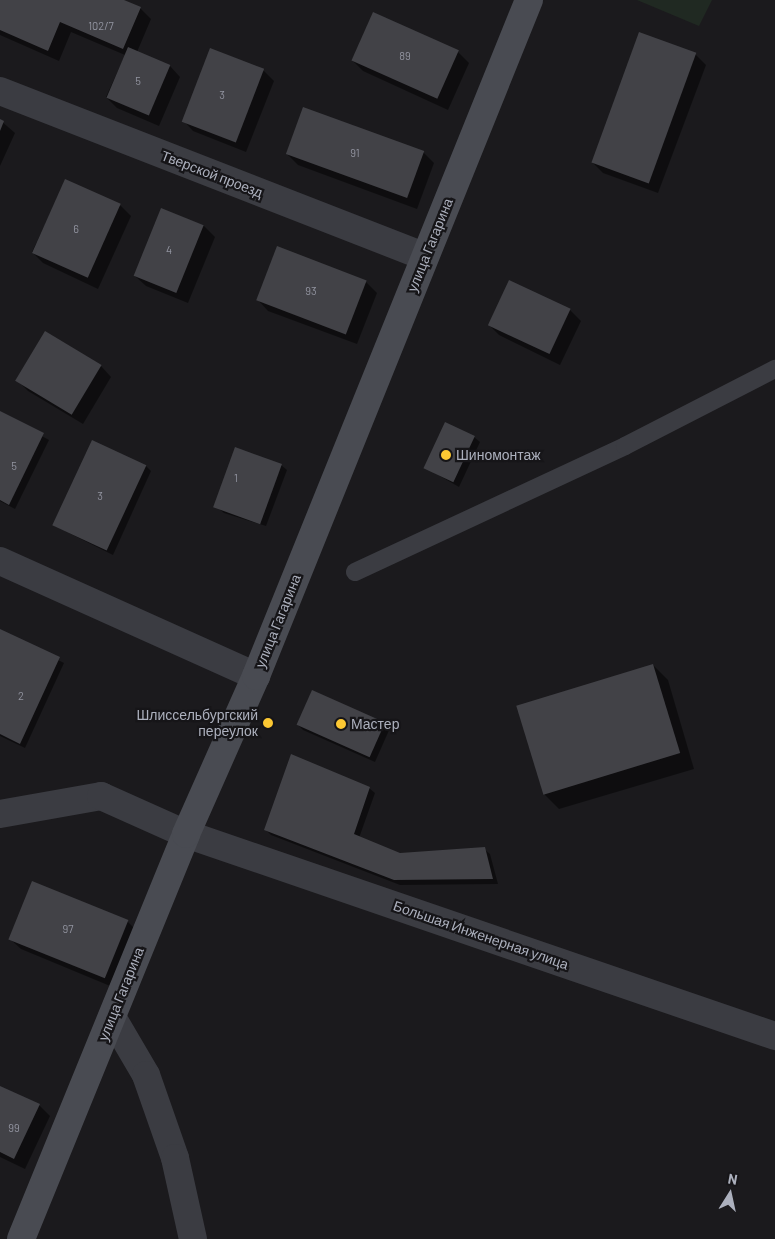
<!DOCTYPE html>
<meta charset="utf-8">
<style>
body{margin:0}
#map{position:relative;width:775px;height:1239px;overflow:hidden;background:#1b1a1d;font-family:Barlow,sans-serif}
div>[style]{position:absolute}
.green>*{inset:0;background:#202922}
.shadow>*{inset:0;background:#0007}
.building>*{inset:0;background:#424247;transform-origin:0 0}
.lane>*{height:18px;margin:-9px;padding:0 9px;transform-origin:9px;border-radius:9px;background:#3b3c42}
.street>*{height:28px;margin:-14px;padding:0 14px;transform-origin:14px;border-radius:14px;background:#3b3c42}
.secondary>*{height:28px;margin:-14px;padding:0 14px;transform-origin:14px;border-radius:14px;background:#494b52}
.dots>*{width:14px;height:14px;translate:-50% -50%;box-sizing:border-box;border:2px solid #161518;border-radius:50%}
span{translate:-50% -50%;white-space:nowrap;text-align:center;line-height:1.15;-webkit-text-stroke:4.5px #161518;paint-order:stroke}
.number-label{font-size:11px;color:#9294a0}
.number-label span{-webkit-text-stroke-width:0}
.street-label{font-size:14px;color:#acb0bd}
.poi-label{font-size:14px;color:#acb0bd}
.left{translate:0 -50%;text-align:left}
.right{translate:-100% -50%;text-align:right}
.north{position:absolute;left:705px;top:1169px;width:50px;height:50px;-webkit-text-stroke:4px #161518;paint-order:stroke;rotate:10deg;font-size:14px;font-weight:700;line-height:20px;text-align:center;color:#acb0bd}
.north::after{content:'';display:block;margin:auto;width:18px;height:22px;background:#acb0bd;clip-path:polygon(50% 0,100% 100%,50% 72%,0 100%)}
</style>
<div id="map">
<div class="green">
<div style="clip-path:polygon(637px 0,712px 0,699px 26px)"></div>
</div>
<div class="shadow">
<div style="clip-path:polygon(0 0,121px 0,140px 8px,151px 19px,137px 52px,170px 66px,180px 77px,159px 126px,117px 108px,106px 97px,125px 55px,71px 32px,59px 61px,0 35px)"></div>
<div style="clip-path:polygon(374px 13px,458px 52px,469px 63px,448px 110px,363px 71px,352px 60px)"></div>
<div style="clip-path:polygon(695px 54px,706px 65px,658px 193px,603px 173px,592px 162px)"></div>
<div style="clip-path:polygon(263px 70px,274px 81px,246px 152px,193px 131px,183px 120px)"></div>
<div style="clip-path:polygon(0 120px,15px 133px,0 166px)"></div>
<div style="clip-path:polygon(423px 152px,434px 163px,417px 209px,298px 165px,287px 154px)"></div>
<div style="clip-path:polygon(66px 180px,121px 206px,131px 216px,98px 289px,43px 263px,32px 252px)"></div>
<div style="clip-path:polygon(162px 209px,204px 226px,215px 237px,188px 303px,146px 286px,135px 276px)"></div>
<div style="clip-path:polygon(278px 248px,366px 282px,377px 293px,357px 344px,268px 311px,258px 300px)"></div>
<div style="clip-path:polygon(570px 310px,581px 321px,560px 365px,499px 335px,488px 324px)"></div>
<div style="clip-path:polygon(46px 333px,101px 366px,111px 377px,83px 424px,28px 391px,18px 381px)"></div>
<div style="clip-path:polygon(0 413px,49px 440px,15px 509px,0 501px)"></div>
<div style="clip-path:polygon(474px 437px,480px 442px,459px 487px,426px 468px)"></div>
<div style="clip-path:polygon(281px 465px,287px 470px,266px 526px,224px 513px,218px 508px)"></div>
<div style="clip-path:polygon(146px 466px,151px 471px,113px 555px,55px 526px)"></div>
<div style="clip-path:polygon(0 631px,64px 663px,25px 748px,0 736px)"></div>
<div style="clip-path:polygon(653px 665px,668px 680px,694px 769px,559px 809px,543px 793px)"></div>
<div style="clip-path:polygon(385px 723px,390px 728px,375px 762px,303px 730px,298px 725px)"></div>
<div style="clip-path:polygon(369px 788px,375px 793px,359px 838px,399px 854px,484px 849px,490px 854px,498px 884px,400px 885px,271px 835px,266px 830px)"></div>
<div style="clip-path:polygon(127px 921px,138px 932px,115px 988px,21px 949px,10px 939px)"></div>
<div style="clip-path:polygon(0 1087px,39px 1105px,50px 1116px,25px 1169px,0 1157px)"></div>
</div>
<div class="building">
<div style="clip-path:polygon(0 0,124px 0,141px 7px,123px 49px,60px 22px,48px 51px,0 30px)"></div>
<div style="left:373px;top:12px;width:94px;height:53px;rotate:24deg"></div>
<div style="left:639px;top:32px;width:61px;height:139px;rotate:20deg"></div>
<div style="left:128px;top:47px;width:46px;height:55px;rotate:23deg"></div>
<div style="left:210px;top:48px;width:58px;height:79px;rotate:21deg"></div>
<div style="left:303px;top:107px;width:129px;height:50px;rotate:20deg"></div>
<div style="clip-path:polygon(0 119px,4px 121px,0 131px)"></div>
<div style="left:65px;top:179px;width:61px;height:81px;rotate:24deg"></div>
<div style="left:161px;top:208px;width:46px;height:73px;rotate:22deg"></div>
<div style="left:277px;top:246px;width:96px;height:58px;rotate:21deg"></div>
<div style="left:509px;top:280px;width:68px;height:50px;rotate:25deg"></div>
<div style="left:45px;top:331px;width:66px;height:58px;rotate:31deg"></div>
<div style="clip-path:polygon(0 411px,44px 433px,9px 505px,0 500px)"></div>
<div style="left:445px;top:422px;width:33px;height:51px;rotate:25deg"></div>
<div style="left:92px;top:440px;width:60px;height:94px;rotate:25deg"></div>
<div style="left:235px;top:447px;width:50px;height:64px;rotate:20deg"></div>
<div style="clip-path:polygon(0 629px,60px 657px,20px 744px,0 734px)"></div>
<div style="left:653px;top:664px;width:93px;height:143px;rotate:73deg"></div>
<div style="left:312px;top:690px;width:80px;height:38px;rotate:24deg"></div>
<div style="clip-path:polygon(291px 754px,370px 787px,354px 834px,400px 853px,485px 847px,493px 879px,394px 880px,264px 830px)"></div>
<div style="left:32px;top:881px;width:104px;height:63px;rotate:22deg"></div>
<div style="clip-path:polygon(0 1086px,40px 1104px,14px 1159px,0 1152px)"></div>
</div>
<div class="lane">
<div style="left:355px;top:572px;width:298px;rotate:-25deg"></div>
<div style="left:625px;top:446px;width:169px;rotate:-27.2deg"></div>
</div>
<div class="street">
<div style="left:0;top:91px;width:456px;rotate:21.3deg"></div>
<div style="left:0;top:561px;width:281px;rotate:24.2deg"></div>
<div style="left:0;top:814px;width:103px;rotate:-10.1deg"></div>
<div style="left:101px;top:796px;width:93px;rotate:24.1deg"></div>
<div style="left:186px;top:834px;width:623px;rotate:18.93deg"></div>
<div style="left:112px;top:1017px;width:67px;rotate:59.6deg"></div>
<div style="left:146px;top:1075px;width:88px;rotate:70.7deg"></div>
<div style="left:175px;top:1158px;width:83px;rotate:77.5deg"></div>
</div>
<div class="secondary">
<div style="left:21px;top:1239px;width:437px;rotate:-67.8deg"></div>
<div style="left:186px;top:834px;width:173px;rotate:-66.1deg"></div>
<div style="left:256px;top:676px;width:729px;rotate:-68.01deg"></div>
</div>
<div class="dots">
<div style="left:446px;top:455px;background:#fcc833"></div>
<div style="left:268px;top:723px;background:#fcc833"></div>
<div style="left:341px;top:724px;background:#fcc833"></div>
</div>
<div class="number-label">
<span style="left:101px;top:26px">102/7</span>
<span style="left:405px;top:56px">89</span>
<span style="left:138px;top:81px">5</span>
<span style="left:222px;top:95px">3</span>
<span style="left:355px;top:153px">91</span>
<span style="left:76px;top:229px">6</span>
<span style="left:169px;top:250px">4</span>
<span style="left:311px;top:291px">93</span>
<span style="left:14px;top:466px">5</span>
<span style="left:236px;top:478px">1</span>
<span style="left:100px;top:496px">3</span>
<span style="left:21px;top:696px">2</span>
<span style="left:68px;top:929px">97</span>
<span style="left:14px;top:1128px">99</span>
</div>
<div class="street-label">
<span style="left:212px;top:174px;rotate:21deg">Тверской проезд</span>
<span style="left:430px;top:245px;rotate:-68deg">улица Гагарина</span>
<span style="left:278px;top:621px;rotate:-68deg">улица Гагарина</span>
<span style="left:481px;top:935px;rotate:19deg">Большая Инженерная улица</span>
<span style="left:121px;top:994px;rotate:-68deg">улица Гагарина</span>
</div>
<div class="poi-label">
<span class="left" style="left:456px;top:455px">Шиномонтаж</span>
<span class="right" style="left:258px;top:723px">Шлиссельбургский<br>переулок</span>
<span class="left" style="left:351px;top:724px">Мастер</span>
</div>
<div class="north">N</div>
</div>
